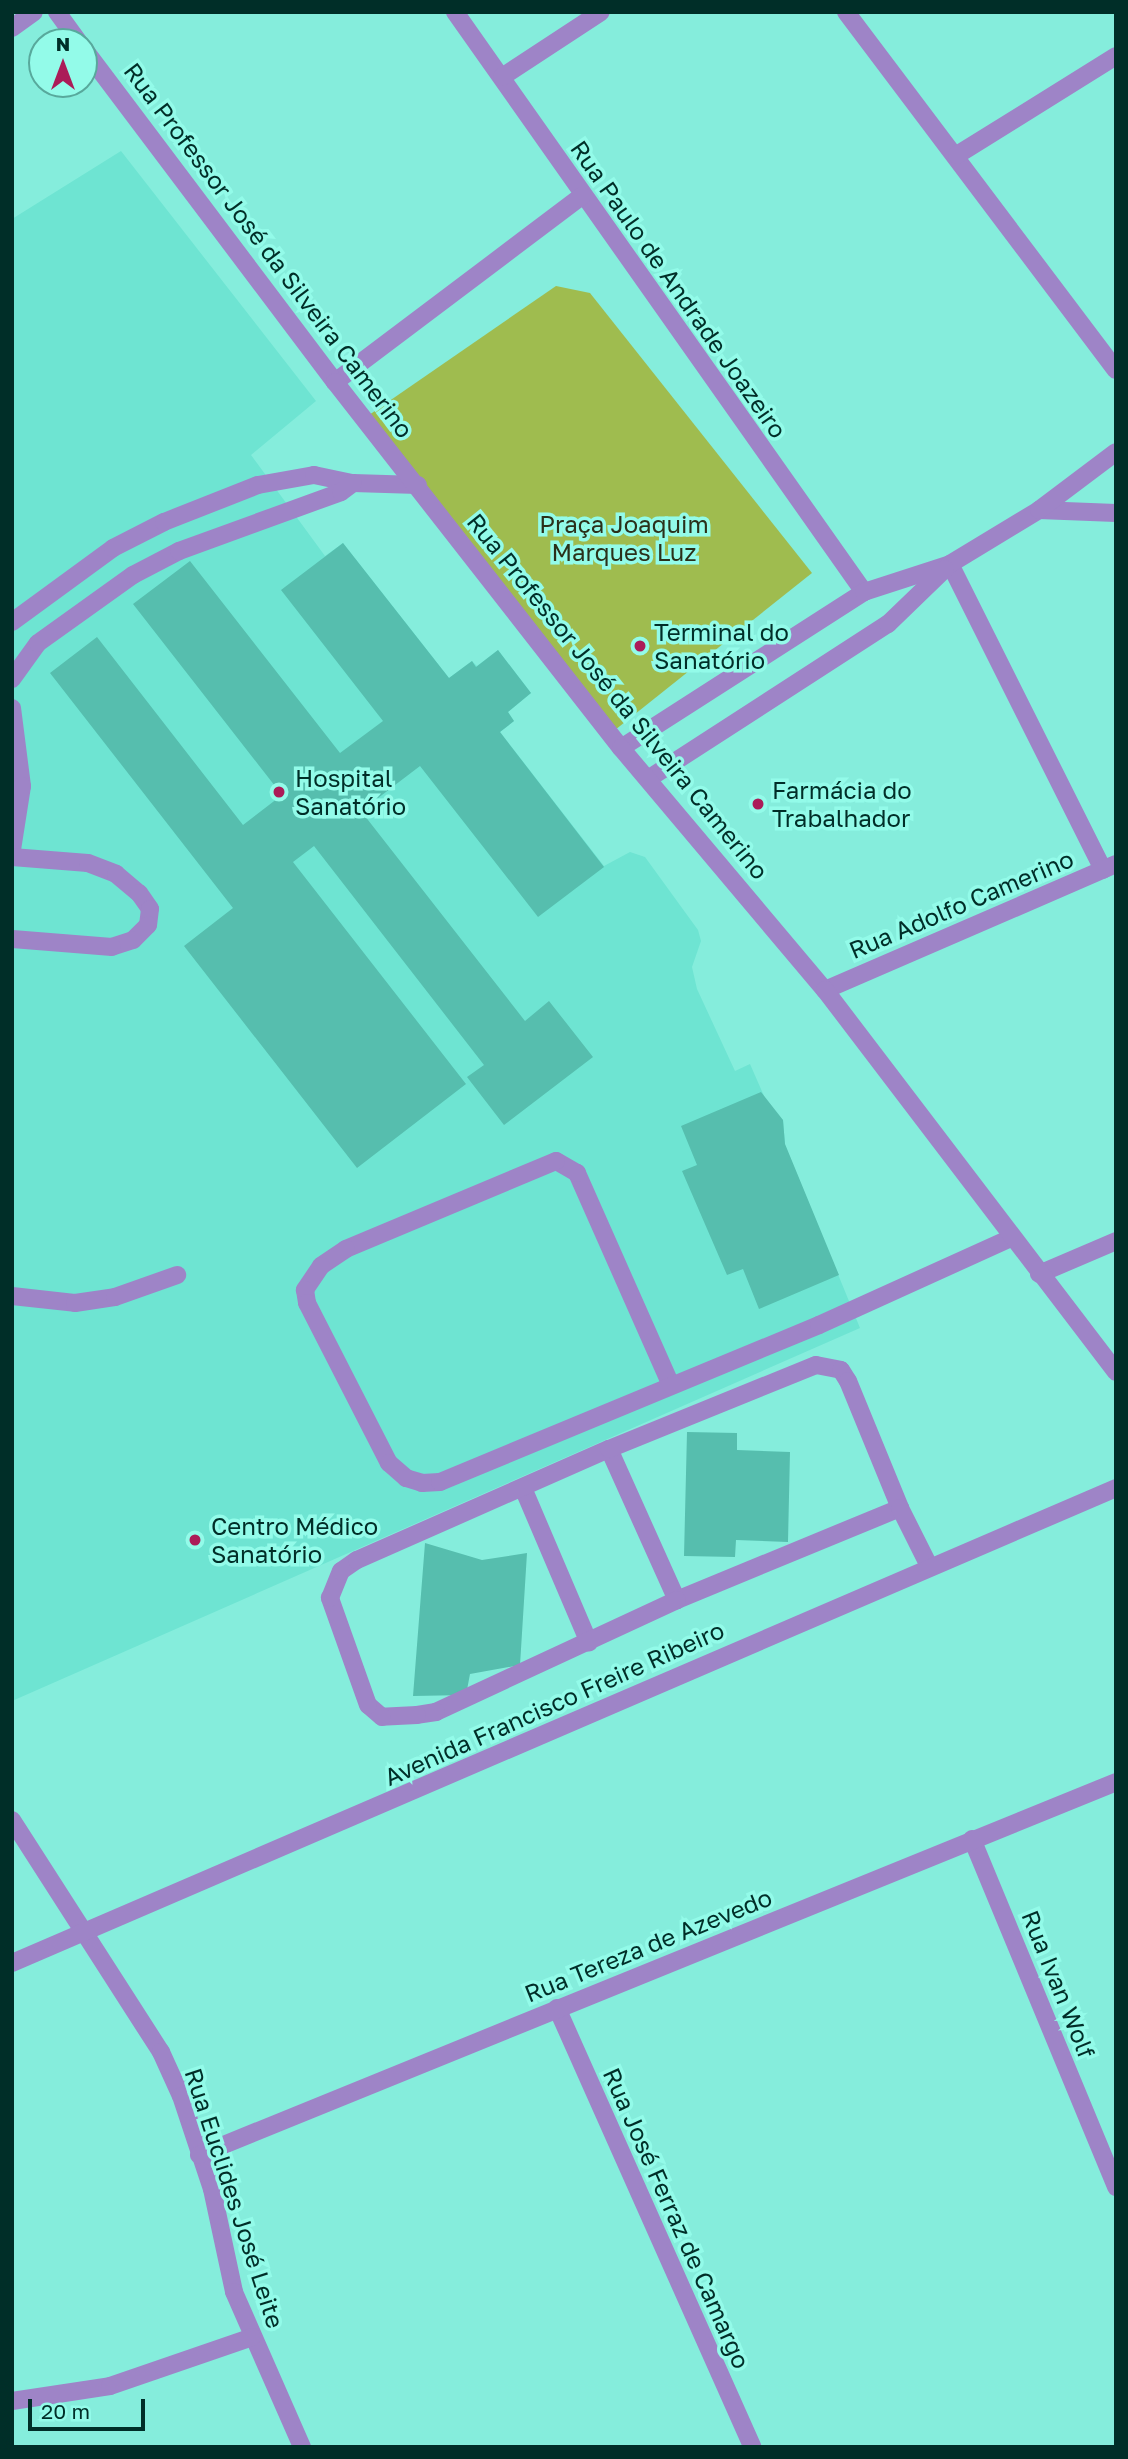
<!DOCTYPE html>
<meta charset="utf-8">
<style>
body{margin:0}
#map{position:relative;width:1128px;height:2459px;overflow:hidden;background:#85eddc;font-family:"Golos Text",sans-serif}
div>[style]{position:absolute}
.built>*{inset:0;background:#6ee4d2}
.green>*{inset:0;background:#9fbc4f}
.building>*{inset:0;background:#56beae}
.service>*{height:18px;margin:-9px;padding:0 9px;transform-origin:9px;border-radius:9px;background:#9e84c7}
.minor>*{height:18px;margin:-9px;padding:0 9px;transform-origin:9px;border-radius:9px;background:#9e84c7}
.tertiary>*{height:18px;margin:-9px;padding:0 9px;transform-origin:9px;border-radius:9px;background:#9e84c7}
.dots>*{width:19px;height:19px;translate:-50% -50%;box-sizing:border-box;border:4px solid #93fbe9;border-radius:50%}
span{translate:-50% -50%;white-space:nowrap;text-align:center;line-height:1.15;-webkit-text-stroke:7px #93fbe9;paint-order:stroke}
.street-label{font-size:24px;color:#002e28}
.park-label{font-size:24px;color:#2a301a}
.poi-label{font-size:24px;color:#002e28}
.left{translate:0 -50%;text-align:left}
.frame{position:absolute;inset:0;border:14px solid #002e28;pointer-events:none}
.north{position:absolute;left:28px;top:28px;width:70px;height:70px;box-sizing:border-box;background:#93fbe9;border:2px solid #58a99c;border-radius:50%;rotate:0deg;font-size:19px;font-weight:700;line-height:28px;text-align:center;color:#002e28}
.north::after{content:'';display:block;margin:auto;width:24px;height:32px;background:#ab1c58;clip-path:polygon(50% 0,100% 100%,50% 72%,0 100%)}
.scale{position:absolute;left:28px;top:2399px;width:117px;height:32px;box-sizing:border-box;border:4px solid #002e28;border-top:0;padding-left:9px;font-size:21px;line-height:24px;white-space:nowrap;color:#002e28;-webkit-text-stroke:5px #93fbe9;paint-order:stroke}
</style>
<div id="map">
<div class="built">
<div style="clip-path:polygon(121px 151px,316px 401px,251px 455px,325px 556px,343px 543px,449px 678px,472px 661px,477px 666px,498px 650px,531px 693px,508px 712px,514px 721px,500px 732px,604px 866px,630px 852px,645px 857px,698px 930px,701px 941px,692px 967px,697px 989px,735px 1071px,750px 1064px,768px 1105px,783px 1120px,785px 1145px,860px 1328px,12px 1701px,12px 219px)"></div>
</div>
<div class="green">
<div style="clip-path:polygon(556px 286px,590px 293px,812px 573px,615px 730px,369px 415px)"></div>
</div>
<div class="building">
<div style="clip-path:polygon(343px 543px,449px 678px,472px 661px,476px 667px,498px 650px,531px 693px,508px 712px,514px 721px,500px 732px,604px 867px,538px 917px,420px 766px,361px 811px,525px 1021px,549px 1001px,593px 1057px,504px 1125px,467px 1077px,484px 1065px,314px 846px,293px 862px,466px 1084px,357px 1168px,184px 946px,233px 908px,50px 673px,97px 637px,243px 825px,282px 795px,133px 604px,190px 561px,340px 753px,383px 721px,281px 590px)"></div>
<div style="clip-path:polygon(761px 1092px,783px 1120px,785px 1144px,839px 1275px,759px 1309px,743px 1269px,727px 1275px,682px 1171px,697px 1165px,681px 1126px)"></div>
<div style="clip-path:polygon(687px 1432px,737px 1433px,737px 1450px,790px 1452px,788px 1542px,736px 1540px,735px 1557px,684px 1556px)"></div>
<div style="clip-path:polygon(425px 1543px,482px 1560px,527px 1553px,520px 1665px,470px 1674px,466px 1695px,413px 1696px)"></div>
</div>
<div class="service">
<div style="left:12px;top:622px;width:125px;rotate:-36.2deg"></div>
<div style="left:113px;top:548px;width:57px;rotate:-27deg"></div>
<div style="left:164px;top:522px;width:101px;rotate:-21.5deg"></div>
<div style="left:258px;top:485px;width:57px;rotate:-10.1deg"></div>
<div style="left:314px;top:475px;width:40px;rotate:12deg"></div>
<div style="left:353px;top:483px;width:65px;rotate:1.8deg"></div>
<div style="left:12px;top:679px;width:44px;rotate:-54.2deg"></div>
<div style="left:38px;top:643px;width:117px;rotate:-35.6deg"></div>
<div style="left:133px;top:575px;width:52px;rotate:-27.6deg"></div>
<div style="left:179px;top:551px;width:172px;rotate:-20deg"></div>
<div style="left:341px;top:492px;width:15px;rotate:-37deg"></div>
<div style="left:12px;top:708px;width:79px;rotate:82.7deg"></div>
<div style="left:22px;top:786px;width:65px;rotate:98.9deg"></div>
<div style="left:12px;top:857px;width:76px;rotate:4.5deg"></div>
<div style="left:88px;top:863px;width:30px;rotate:21deg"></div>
<div style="left:116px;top:874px;width:30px;rotate:40deg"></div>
<div style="left:139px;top:893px;width:19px;rotate:55deg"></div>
<div style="left:150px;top:909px;width:16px;rotate:97deg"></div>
<div style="left:148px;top:925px;width:21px;rotate:135deg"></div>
<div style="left:133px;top:940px;width:22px;rotate:162deg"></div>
<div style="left:112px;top:947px;width:100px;rotate:-175.4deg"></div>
<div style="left:12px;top:1296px;width:63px;rotate:6.3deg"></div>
<div style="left:75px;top:1303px;width:40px;rotate:-8.5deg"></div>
<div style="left:115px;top:1297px;width:66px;rotate:-19.5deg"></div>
<div style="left:670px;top:1383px;width:230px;rotate:-113.9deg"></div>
<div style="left:577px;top:1173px;width:24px;rotate:-150deg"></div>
<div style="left:556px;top:1161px;width:228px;rotate:157.3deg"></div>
<div style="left:346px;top:1249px;width:30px;rotate:146deg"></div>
<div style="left:321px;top:1266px;width:29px;rotate:124deg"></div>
<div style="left:305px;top:1290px;width:13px;rotate:81deg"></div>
<div style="left:307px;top:1303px;width:180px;rotate:62.9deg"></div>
<div style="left:389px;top:1463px;width:23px;rotate:41deg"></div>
<div style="left:406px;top:1478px;width:17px;rotate:17deg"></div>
<div style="left:422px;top:1483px;width:18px;rotate:-3deg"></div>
<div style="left:440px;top:1482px;width:410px;rotate:-22.5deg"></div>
<div style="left:819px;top:1325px;width:211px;rotate:-24.4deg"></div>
<div style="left:609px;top:1449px;width:166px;rotate:65.8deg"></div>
<div style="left:523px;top:1488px;width:168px;rotate:66.9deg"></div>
<div style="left:900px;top:1508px;width:241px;rotate:157.6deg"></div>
<div style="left:677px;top:1600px;width:266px;rotate:155.1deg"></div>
<div style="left:436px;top:1712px;width:19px;rotate:171deg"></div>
<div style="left:417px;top:1715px;width:35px;rotate:177deg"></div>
<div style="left:382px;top:1717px;width:18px;rotate:-139deg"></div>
<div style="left:368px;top:1705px;width:114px;rotate:-109.6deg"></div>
<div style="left:330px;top:1598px;width:29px;rotate:-68deg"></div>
<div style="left:341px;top:1571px;width:19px;rotate:-35deg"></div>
<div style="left:357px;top:1560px;width:275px;rotate:-23.8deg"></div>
<div style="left:609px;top:1449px;width:223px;rotate:-22.1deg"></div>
<div style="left:816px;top:1365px;width:25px;rotate:11deg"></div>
<div style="left:841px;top:1370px;width:13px;rotate:58deg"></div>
<div style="left:848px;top:1381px;width:137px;rotate:67.7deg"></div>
<div style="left:900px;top:1508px;width:65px;rotate:63.4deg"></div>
</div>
<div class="minor">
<div style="left:455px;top:12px;width:710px;rotate:54.81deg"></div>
<div style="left:846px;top:12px;width:448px;rotate:53deg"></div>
<div style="left:12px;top:28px;width:27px;rotate:-36deg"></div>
<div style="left:502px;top:77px;width:118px;rotate:-33.3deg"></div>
<div style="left:957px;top:155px;width:187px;rotate:-31.9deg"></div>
<div style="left:335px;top:382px;width:309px;rotate:-37deg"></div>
<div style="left:1039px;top:510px;width:77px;rotate:2.2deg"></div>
<div style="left:950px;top:564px;width:342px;rotate:63.4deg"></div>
<div style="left:621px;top:748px;width:289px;rotate:-32.7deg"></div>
<div style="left:864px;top:592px;width:90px;rotate:-18deg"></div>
<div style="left:950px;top:564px;width:104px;rotate:-31.2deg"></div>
<div style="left:1039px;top:510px;width:96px;rotate:-37deg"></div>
<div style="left:648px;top:779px;width:286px;rotate:-32.9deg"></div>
<div style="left:888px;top:624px;width:79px;rotate:-44deg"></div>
<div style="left:825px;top:990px;width:317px;rotate:-23.4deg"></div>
<div style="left:1039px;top:1274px;width:84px;rotate:-23.2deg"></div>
<div style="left:12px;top:1820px;width:276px;rotate:57.3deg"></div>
<div style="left:161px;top:2052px;width:48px;rotate:65.6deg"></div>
<div style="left:181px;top:2096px;width:98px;rotate:71.6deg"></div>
<div style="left:212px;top:2189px;width:105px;rotate:77.9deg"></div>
<div style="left:234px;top:2292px;width:169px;rotate:66.3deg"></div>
<div style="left:972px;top:1839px;width:377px;rotate:67.5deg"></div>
<div style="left:12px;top:1963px;width:1202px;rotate:-23.28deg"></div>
<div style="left:557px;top:2008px;width:480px;rotate:66deg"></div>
<div style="left:199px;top:2155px;width:990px;rotate:-22.13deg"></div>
<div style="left:12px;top:2401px;width:99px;rotate:-8.7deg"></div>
<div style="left:110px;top:2386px;width:150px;rotate:-19deg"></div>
</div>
<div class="tertiary">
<div style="left:57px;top:12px;width:37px;rotate:54deg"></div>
<div style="left:84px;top:49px;width:417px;rotate:53deg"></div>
<div style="left:335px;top:382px;width:464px;rotate:52deg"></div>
<div style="left:621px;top:748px;width:317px;rotate:49.9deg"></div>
<div style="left:825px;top:990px;width:480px;rotate:52.7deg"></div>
</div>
<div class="dots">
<div style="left:640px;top:646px;background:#ab1c58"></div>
<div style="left:279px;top:792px;background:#ab1c58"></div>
<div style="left:758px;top:804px;background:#ab1c58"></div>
<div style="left:195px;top:1540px;background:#ab1c58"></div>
</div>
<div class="street-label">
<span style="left:269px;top:250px;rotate:53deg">Rua Professor José da Silveira Camerino</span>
<span style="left:679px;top:289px;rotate:55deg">Rua Paulo de Andrade Joazeiro</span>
<span style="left:618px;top:696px;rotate:51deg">Rua Professor José da Silveira Camerino</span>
<span style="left:961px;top:904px;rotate:-23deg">Rua Adolfo Camerino</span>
<span style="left:554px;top:1703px;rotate:-24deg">Avenida Francisco Freire Ribeiro</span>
<span style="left:648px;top:1945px;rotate:-22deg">Rua Tereza de Azevedo</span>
<span style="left:1059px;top:1984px;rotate:68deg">Rua Ivan Wolf</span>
<span style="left:235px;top:2198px;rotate:72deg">Rua Euclides José Leite</span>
<span style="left:677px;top:2218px;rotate:66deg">Rua José Ferraz de Camargo</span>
</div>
<div class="park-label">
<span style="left:624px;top:538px">Praça Joaquim<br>Marques Luz</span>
</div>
<div class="poi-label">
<span class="left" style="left:654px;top:646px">Terminal do<br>Sanatório</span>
<span class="left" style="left:295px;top:792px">Hospital<br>Sanatório</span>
<span class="left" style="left:772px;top:804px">Farmácia do<br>Trabalhador</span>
<span class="left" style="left:211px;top:1540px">Centro Médico<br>Sanatório</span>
</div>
<div class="frame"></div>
<div class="north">N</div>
<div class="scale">20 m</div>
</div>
